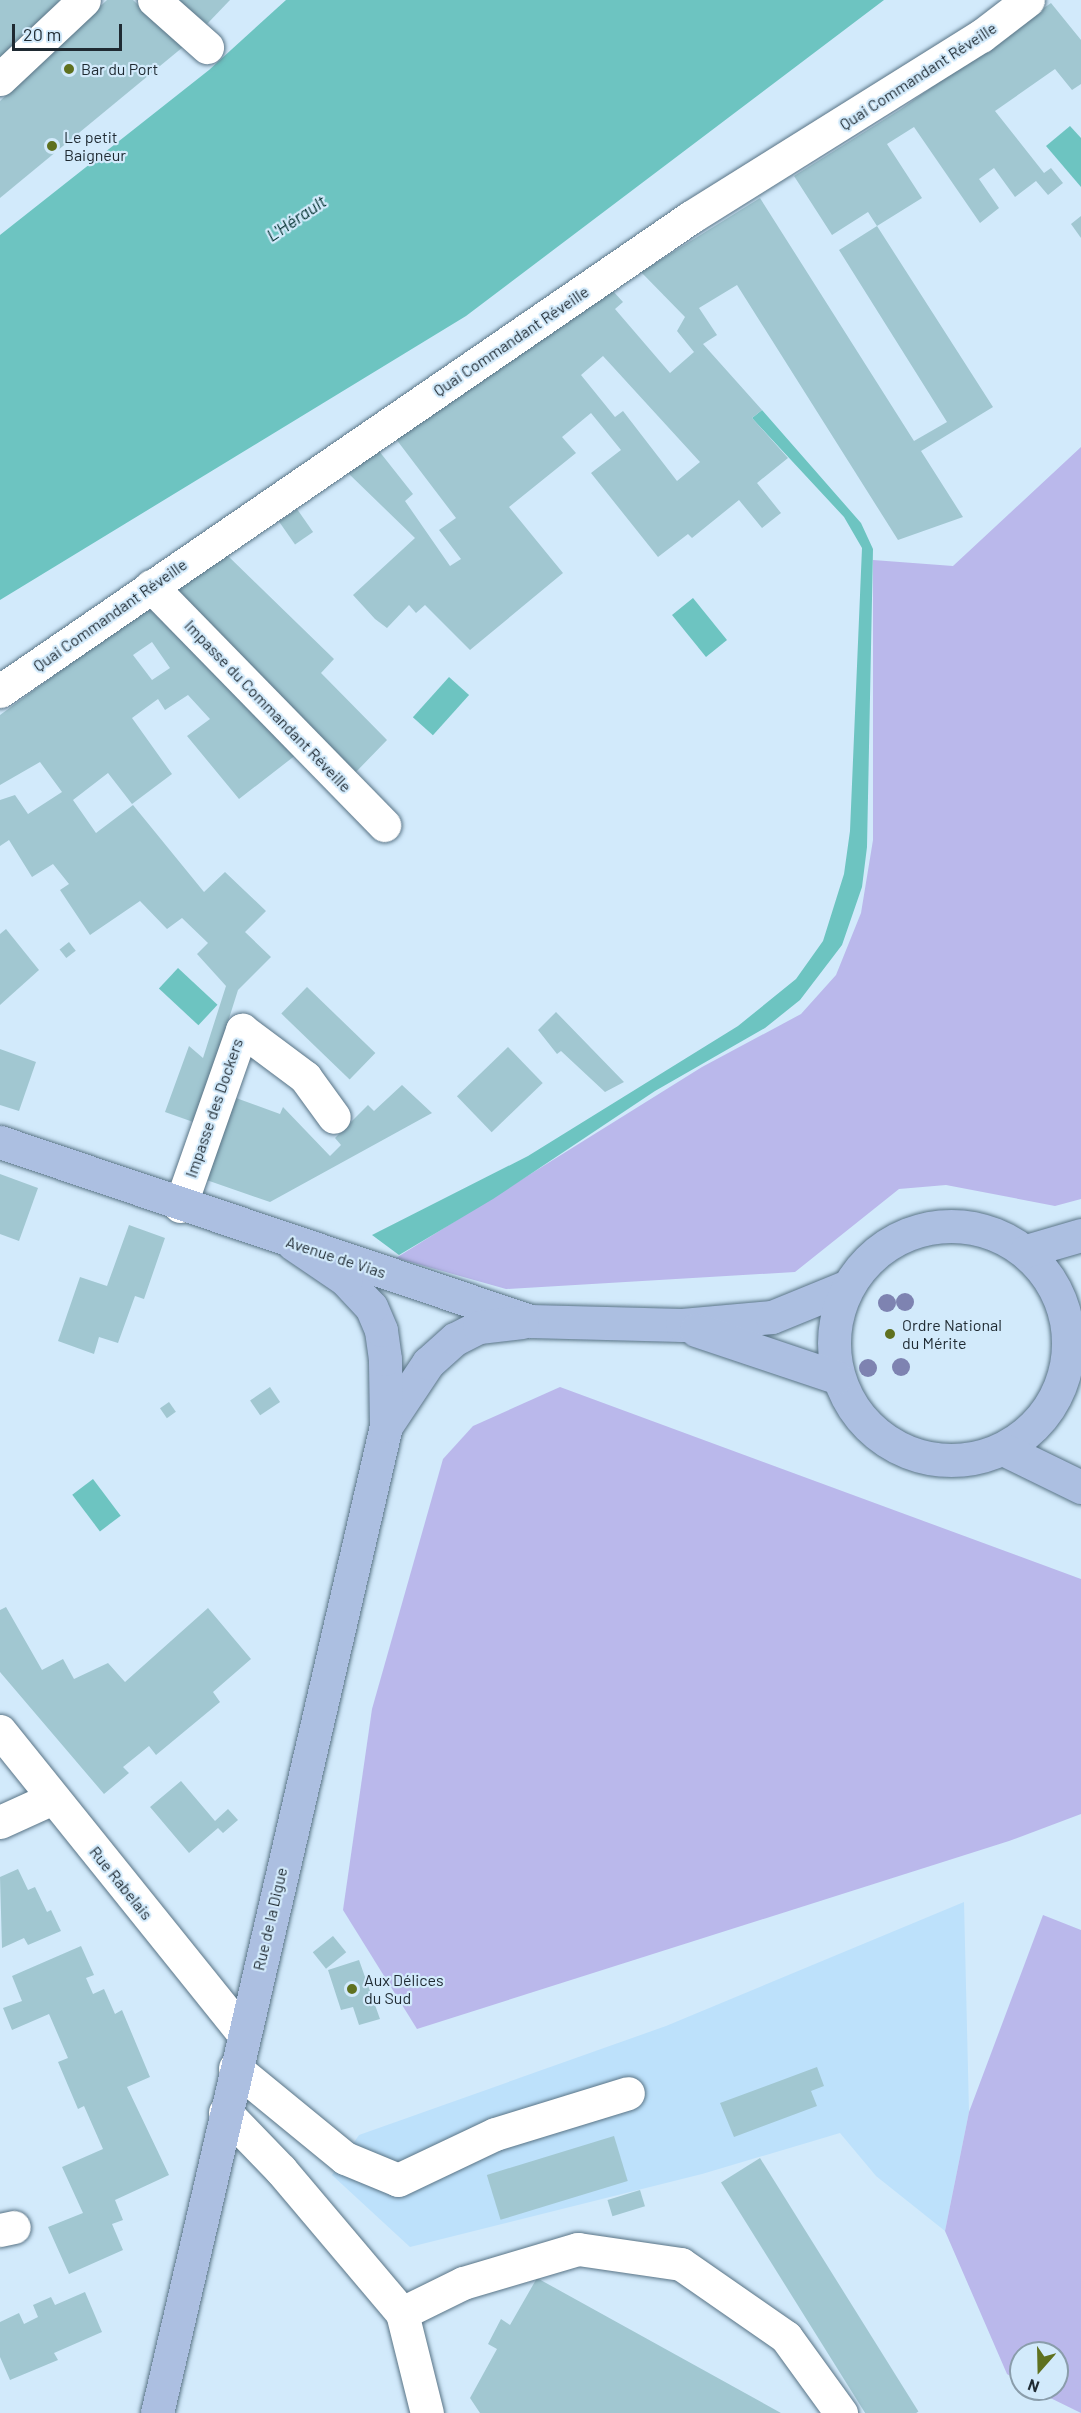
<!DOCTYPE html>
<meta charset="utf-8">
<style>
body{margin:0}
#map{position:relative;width:1081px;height:2413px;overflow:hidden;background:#d2eafb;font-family:Barlow,sans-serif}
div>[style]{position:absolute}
.built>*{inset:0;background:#bde1fb}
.green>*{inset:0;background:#bab8eb}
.water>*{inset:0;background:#6dc4c1;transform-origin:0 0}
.building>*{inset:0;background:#a1c7d1;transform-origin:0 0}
.roads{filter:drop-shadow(0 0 2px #597486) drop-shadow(0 0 2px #597486)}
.minor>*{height:33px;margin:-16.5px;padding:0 16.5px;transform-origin:16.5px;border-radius:16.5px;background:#fff}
.major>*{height:33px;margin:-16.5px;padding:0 16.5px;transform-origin:16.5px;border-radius:16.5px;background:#acbfe1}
.major>.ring{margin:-16.5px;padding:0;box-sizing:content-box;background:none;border:33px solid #acbfe1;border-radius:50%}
.trees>*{width:18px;height:18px;margin:-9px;border-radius:50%;background:#7e83b1}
.dots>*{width:16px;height:16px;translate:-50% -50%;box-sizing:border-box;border:3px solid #d2eafb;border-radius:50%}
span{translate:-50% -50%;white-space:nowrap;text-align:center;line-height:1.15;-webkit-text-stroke:4.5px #d2eafb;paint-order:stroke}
.poi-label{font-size:16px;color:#1f2a32}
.left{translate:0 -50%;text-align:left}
.street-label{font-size:16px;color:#1f2a32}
.water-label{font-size:18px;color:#063332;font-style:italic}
.north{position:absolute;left:1009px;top:2341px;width:60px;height:60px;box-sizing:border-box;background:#d2eafb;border:2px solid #8a9dab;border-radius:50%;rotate:200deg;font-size:16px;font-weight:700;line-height:24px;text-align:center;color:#1f2a32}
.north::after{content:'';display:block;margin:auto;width:21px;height:27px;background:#5f711f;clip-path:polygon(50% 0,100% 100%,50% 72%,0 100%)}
.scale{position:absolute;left:12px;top:24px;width:110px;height:27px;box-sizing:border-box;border:3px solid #1f2a32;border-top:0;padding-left:8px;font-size:18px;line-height:21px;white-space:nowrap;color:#1f2a32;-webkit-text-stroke:4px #d2eafb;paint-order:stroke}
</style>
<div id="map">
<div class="built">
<div style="clip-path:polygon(964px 1902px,969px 2112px,945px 2231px,876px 2176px,840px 2133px,702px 2174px,410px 2247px,332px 2175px,359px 2135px,666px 2026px)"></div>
</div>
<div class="green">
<div style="clip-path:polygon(1081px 447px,1081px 1199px,1055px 1206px,946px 1185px,899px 1189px,795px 1272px,506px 1289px,396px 1258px,702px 1067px,801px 1014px,836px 975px,861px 913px,873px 840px,873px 560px,953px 566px)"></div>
<div style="clip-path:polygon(560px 1387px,1081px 1579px,1081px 1814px,1009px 1841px,417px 2029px,343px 1910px,372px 1709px,443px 1459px,473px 1426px)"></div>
<div style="clip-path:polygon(1043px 1915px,1081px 1930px,1081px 2413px,1032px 2389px,1057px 2389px,1057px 2353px,1021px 2353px,1021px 2383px,1007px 2374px,945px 2231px,969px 2112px)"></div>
</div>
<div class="water">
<div style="clip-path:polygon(286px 0,884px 0,466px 316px,0 600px,0 235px,209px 70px)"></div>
<div style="clip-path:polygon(1070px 126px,1081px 138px,1081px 187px,1046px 146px)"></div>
<div style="clip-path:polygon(762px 410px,861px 523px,873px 549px,867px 847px,862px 887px,842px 945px,800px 1000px,765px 1028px,655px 1091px,493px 1199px,399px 1255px,372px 1235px,528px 1156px,738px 1026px,796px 979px,823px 941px,844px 874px,850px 831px,862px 548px,844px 517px,752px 418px)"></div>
<div style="left:693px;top:598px;width:54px;height:27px;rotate:51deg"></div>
<div style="left:449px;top:677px;width:27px;height:54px;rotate:42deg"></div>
<div style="left:178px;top:968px;width:54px;height:28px;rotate:43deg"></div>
<div style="left:93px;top:1479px;width:46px;height:26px;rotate:53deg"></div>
</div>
<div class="building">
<div style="clip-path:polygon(0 0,60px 0,0 62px)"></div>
<div style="clip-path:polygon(107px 0,133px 0,183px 47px,0 198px,0 101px)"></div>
<div style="clip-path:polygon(178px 0,230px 0,207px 24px)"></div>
<div style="clip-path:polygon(1051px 3px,1081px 40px,1081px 84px,1072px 90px,1055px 69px,995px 111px,1044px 173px,1051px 168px,1063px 183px,1048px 195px,1036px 181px,1015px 197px,994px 168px,979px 179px,999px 208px,980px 223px,914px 127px,887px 144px,922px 198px,877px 226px,868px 212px,832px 235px,794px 176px,901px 109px)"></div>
<div style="clip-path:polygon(evenodd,760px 198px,914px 441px,947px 422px,839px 250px,877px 226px,993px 407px,921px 451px,963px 517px,898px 540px,737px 285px,699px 308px,717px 335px,703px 344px,762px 410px,752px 418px,788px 458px,757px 483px,781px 513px,762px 528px,739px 500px,692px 538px,688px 534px,658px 557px,591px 473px,621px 450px,591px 413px,562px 437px,576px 453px,509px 507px,563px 573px,470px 650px,425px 605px,416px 613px,409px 605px,387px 628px,375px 619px,353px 595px,415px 538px,348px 473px,379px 451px,413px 494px,405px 501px,450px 566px,461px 559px,439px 530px,456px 518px,396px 439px,612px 290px,623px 302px,615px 309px,670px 373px,694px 352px,677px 331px,685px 317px,641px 272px,760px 198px,603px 356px,700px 462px,677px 481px,623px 411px,615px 417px,581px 375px,603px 356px)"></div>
<div style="clip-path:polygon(1081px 216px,1081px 238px,1071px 224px)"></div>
<div style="left:297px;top:509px;width:28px;height:22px;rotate:55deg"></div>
<div style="clip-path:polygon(227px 555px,334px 659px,321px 673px,387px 740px,354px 774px,171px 593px)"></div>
<div style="clip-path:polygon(evenodd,152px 604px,301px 751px,239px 799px,187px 736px,210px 719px,188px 695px,165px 710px,158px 699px,132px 718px,172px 774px,132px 804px,108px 773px,73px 800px,96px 833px,133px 805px,204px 892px,225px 872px,266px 911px,245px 932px,271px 957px,238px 990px,196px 1123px,165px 1112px,189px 1046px,203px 1058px,226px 986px,197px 954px,208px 943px,182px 918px,167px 929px,140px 901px,90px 935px,60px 890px,69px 884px,53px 864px,32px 877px,9px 840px,0 846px,0 800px,15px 795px,28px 814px,62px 792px,40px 762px,0 785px,0 715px,152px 604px,152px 642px,170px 668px,152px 680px,133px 655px,152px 642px)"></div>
<div style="clip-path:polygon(6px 929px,39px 970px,0 1005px,0 934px)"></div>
<div style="left:69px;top:942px;width:11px;height:12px;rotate:52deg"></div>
<div style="left:307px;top:987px;width:95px;height:37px;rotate:44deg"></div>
<div style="clip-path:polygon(556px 1012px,624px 1082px,605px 1092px,561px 1051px,557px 1054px,538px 1030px)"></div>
<div style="left:508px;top:1047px;width:50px;height:71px;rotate:46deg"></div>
<div style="clip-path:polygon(0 1049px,36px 1062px,19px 1111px,0 1105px)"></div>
<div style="clip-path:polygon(402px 1085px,432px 1113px,270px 1202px,195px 1176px,225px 1094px,280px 1114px,283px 1107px,330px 1156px,341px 1145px,335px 1138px,368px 1105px,374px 1111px)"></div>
<div style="clip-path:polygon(0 1174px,38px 1188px,19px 1241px,0 1234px)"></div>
<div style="clip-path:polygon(129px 1225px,165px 1238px,144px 1299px,135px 1296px,118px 1343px,99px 1337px,94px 1354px,58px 1341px,80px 1277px,107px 1286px)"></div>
<div style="left:270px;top:1387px;width:18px;height:24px;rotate:56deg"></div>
<div style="left:169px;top:1402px;width:12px;height:11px;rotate:55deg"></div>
<div style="clip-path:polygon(6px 1607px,42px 1670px,63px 1659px,74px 1679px,108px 1663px,125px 1682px,208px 1608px,251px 1659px,213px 1692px,220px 1702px,156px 1755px,149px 1746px,123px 1767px,129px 1773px,104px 1794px,0 1672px,0 1610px)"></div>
<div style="clip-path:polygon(181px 1781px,215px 1821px,228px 1809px,238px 1820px,223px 1833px,218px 1828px,189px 1853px,150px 1807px)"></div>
<div style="clip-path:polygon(18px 1869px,28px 1890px,35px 1887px,47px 1912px,51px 1910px,61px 1931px,28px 1945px,24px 1938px,2px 1948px,0 1877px)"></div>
<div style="left:333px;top:1936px;width:21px;height:26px;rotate:51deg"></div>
<div style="clip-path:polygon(81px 1946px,94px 1975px,86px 1978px,93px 1994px,104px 1989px,115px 2014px,122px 2010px,150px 2077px,127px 2087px,169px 2175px,115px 2200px,123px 2220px,112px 2224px,123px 2250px,69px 2274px,48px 2227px,83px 2213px,62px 2167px,103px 2149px,84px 2106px,78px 2109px,58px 2062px,68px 2058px,49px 2014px,12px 2030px,3px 2008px,22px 2001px,12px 1976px)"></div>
<div style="clip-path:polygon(359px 1960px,380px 2019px,359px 2025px,353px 2007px,341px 2010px,328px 1970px)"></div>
<div style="clip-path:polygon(817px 2067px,824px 2086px,811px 2091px,817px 2106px,734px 2137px,720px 2103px)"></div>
<div style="left:614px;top:2136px;width:47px;height:133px;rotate:73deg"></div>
<div style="left:760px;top:2158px;width:299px;height:46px;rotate:58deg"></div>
<div style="left:640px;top:2190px;width:17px;height:34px;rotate:73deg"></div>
<div style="clip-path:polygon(537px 2278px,781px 2413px,480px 2413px,470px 2398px,497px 2349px,488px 2344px,501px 2319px,510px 2325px)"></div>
<div style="clip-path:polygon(85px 2292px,102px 2332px,54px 2353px,58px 2360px,10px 2380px,0 2357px,0 2322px,19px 2313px,24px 2324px,38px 2317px,33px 2305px,51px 2297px,55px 2305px)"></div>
</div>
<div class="roads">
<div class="minor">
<div style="left:154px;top:0;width:71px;rotate:41.6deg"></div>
<div style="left:0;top:79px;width:115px;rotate:-43.2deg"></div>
<div style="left:151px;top:586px;width:334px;rotate:45.7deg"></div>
<div style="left:0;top:691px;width:838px;rotate:-34.45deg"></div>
<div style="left:691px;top:217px;width:342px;rotate:-32deg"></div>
<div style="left:981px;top:36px;width:59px;rotate:-37.5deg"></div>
<div style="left:180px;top:1206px;width:187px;rotate:-70.6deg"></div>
<div style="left:242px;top:1030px;width:79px;rotate:36.7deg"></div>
<div style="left:305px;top:1077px;width:49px;rotate:54.1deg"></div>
<div style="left:0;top:1731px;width:388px;rotate:51.2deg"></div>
<div style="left:0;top:1822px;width:58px;rotate:-24.4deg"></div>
<div style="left:235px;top:2068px;width:142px;rotate:39.3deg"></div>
<div style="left:345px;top:2158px;width:57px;rotate:22.5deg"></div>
<div style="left:398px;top:2180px;width:107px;rotate:-25.4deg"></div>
<div style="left:495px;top:2134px;width:139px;rotate:-17.1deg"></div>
<div style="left:225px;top:2112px;width:81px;rotate:46deg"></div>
<div style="left:281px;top:2170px;width:187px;rotate:49.8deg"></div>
<div style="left:402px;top:2313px;width:103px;rotate:76deg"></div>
<div style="left:0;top:2230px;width:14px;rotate:-12deg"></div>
<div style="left:402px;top:2313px;width:68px;rotate:-26.2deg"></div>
<div style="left:463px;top:2283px;width:120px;rotate:-16.5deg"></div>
<div style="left:578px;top:2249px;width:104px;rotate:8.3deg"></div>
<div style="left:681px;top:2264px;width:128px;rotate:34.8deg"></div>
<div style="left:786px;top:2337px;width:94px;rotate:54.1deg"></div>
</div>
<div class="major">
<div style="left:0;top:1142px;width:559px;rotate:18.66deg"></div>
<div style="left:530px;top:1321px;width:152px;rotate:1.5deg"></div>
<div style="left:682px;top:1325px;width:90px;rotate:-5.1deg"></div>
<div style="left:772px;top:1317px;width:82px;rotate:-22.2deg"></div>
<div class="ring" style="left:834px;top:1226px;width:201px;height:201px"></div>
<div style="left:1026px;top:1251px;width:57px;rotate:-16.2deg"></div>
<div style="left:696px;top:1330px;width:148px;rotate:18.6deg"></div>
<div style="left:386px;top:1426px;width:76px;rotate:-56.3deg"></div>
<div style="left:428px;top:1363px;width:36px;rotate:-42deg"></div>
<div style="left:455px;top:1339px;width:27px;rotate:-27deg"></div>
<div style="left:479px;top:1327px;width:43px;rotate:-6.6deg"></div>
<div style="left:1003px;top:1449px;width:87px;rotate:26deg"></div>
<div style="left:157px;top:2413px;width:1013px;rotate:-76.94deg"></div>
<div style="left:386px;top:1426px;width:67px;rotate:-90.9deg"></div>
<div style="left:385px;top:1359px;width:29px;rotate:-98deg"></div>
<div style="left:381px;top:1330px;width:25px;rotate:-113deg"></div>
<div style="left:371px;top:1307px;width:37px;rotate:-133deg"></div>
<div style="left:346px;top:1280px;width:65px;rotate:-145.6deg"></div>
</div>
</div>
<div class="trees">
<div style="left:905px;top:1302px"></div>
<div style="left:887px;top:1303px"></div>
<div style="left:901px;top:1367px"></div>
<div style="left:868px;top:1368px"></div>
</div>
<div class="dots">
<div style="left:69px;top:69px;background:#5f711f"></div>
<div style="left:52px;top:146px;background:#5f711f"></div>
<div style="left:890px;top:1334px;background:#5f711f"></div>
<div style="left:352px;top:1989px;background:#5f711f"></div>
</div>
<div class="poi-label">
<span class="left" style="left:81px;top:69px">Bar du Port</span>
<span class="left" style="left:64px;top:146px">Le petit<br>Baigneur</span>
<span class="left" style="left:902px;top:1334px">Ordre National<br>du Mérite</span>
<span class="left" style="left:364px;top:1989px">Aux Délices<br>du Sud</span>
</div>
<div class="street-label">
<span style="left:918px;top:76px;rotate:-33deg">Quai Commandant Réveille</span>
<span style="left:511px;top:341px;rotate:-34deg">Quai Commandant Réveille</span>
<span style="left:110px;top:615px;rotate:-35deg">Quai Commandant Réveille</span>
<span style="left:268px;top:706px;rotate:46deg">Impasse du Commandant Réveille</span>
<span style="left:214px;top:1108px;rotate:-71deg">Impasse des Dockers</span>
<span style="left:336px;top:1257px;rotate:18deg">Avenue de Vias</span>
<span style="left:121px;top:1883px;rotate:51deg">Rue Rabelais</span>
<span style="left:270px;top:1919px;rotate:-77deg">Rue de la Digue</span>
</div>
<div class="water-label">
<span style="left:296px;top:218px;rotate:-34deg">L'Hérault</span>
</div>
<div class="north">N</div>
<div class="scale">20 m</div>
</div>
